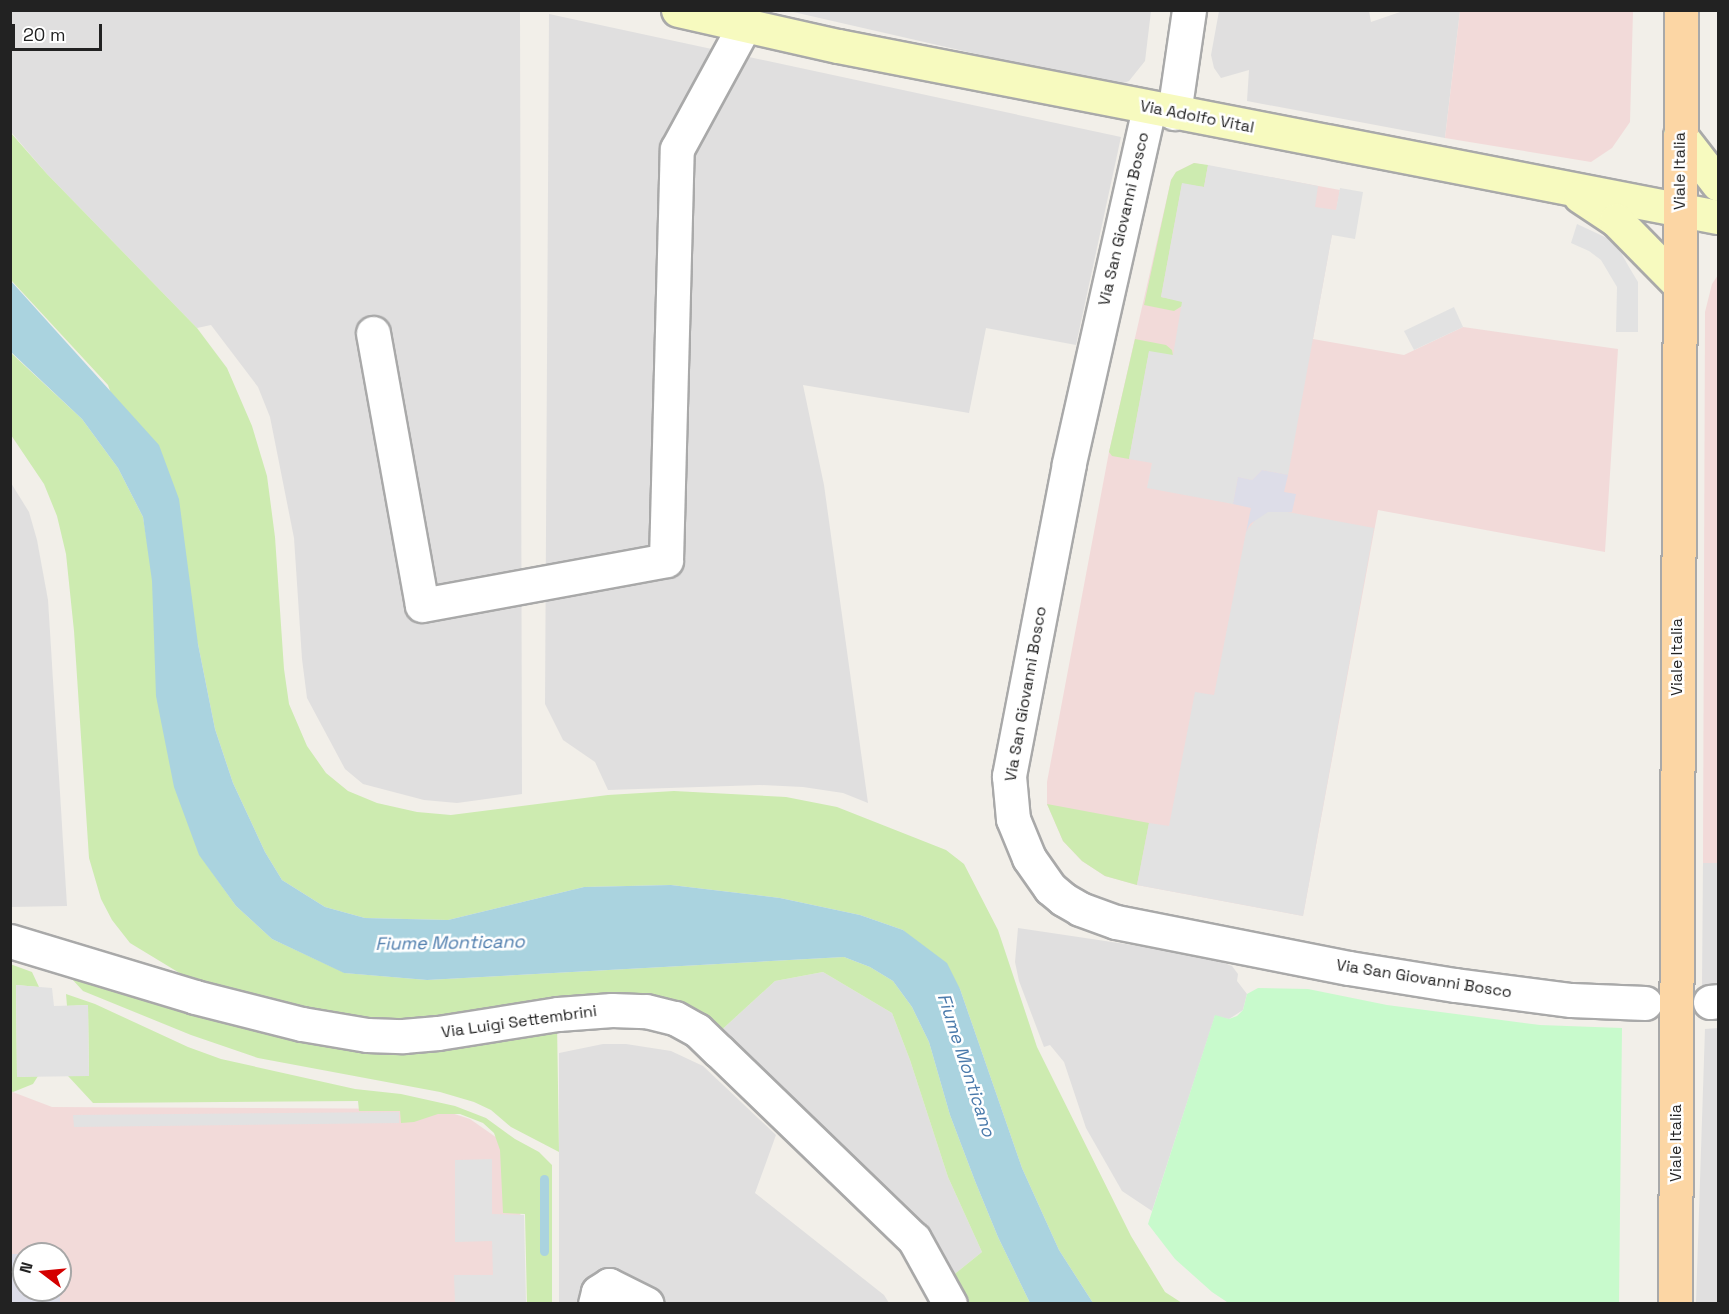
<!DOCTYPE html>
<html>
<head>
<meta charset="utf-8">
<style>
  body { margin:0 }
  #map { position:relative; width:1729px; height:1314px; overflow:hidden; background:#f2efe9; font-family:"Space Grotesk",sans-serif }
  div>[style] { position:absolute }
  .residential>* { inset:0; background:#e0dfdf }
  .commercial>* { inset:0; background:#f2dad9 }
  .grass>* { inset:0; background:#cdebb0 }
  .park>* { inset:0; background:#c8facc }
  .parking>* { inset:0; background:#e2e2e2 }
  .plaza>* { inset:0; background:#dddde8 }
  .water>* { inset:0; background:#aad3df }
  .stream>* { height:9px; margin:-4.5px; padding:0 4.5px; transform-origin:4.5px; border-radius:4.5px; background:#aad3df }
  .roads { filter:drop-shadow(2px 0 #a9a9a9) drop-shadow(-2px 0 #a9a9a9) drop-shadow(0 2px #a9a9a9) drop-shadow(0 -2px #a9a9a9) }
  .street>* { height:33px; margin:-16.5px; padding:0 16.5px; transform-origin:16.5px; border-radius:16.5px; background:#fff }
  .secondary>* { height:33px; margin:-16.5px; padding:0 16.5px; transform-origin:16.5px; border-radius:16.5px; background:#f7fabf }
  .primary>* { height:33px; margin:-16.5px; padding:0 16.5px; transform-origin:16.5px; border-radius:16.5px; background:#fcd6a4 }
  span { translate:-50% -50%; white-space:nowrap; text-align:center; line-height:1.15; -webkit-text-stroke:5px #fff; paint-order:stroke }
  .street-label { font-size:16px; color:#222 }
  .water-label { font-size:18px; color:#4a7aab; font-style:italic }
  .frame { position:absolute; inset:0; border:12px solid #222; pointer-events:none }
  .north { position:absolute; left:12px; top:1242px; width:60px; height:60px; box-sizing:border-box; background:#fff; border:2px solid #a7a7a7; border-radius:50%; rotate:286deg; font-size:16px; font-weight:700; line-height:24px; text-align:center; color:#222 }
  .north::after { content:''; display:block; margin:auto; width:21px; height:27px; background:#d40000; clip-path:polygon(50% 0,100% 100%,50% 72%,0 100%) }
  .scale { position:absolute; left:12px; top:24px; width:90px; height:27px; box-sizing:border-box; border:3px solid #222; border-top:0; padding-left:8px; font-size:18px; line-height:21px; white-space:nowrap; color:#222; -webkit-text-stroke:4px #fff; paint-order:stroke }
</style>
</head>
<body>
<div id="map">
  <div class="residential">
    <div style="clip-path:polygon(10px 11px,520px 11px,522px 794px,457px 803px,424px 800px,363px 784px,345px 769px,307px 698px,302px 659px,294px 538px,270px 417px,258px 387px,211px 325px,197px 328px,47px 174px,11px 132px)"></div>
    <div style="clip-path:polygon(789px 11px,1151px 11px,1145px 61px,1129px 81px,1116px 86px)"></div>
    <div style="clip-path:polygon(1219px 11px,1369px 11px,1371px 22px,1403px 11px,1460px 11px,1445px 138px,1247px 101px,1249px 70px,1221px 78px,1214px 68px,1211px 55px)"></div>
    <div style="clip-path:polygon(549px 14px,1121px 137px,1076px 345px,986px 328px,969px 413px,803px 385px,824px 485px,868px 803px,843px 793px,803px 787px,760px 785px,608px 790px,595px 762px,563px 740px,545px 704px)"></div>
    <div style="clip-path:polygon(11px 483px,29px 512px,37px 540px,48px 600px,67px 906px,11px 907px)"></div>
    <div style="clip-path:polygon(1703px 863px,1718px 863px,1718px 987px,1702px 988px)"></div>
    <div style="clip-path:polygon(1018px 928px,1206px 956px,1232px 966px,1238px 974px,1237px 981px,1247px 994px,1243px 1010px,1229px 1019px,1215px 1016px,1152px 1211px,1122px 1191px,1086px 1128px,1064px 1062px,1050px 1045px,1044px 1047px,1019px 981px,1015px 962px)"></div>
    <div style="clip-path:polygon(823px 972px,892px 1013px,910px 1060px,948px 1177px,982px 1252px,946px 1281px,920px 1222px,853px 1157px,716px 1035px,775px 981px)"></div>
    <div style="clip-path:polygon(1718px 1028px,1718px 1303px,1696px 1303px,1705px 1029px)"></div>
    <div style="clip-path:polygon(603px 1044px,626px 1044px,671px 1051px,703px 1066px,776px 1135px,755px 1193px,884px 1295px,889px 1303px,559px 1303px,559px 1053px)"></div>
  </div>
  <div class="commercial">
    <div style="clip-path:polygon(1460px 11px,1633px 11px,1630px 122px,1612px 148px,1591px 162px,1445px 138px)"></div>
    <div style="clip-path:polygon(1194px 163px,1340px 190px,1313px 339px,1404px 355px,1463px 327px,1618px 349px,1605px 552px,1378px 510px,1303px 916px,1137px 885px,1105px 876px,1082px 861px,1063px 841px,1047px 804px,1047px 782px,1109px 452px,1171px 180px,1176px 172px)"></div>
    <div style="clip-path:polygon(1718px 275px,1718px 863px,1703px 863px,1705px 312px,1712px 284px)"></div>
    <div style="clip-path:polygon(evenodd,10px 1091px,52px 1107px,439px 1109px,470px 1119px,520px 1154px,521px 1303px,11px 1303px,10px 1091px,24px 1254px,60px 1254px,60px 1290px,24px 1290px,24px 1254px)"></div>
  </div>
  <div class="grass">
    <div style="clip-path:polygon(10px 132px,47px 174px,197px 328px,227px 368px,252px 426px,267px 476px,275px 537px,284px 669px,289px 704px,307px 746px,326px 773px,348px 791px,377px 803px,417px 812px,451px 815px,608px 795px,674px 791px,786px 797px,837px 807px,946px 850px,964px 864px,998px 930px,1037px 1047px,1131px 1236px,1165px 1292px,1182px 1303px,1093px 1303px,1059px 1250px,1022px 1168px,960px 989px,903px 930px,860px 915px,780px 898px,671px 885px,584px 887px,448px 920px,365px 918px,325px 907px,282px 880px,265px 852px,233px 783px,215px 729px,198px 644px,108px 385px,11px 280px)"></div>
    <div style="clip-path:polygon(1194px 163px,1208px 165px,1204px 187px,1182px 184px,1161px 297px,1183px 301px,1182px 306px,1174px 311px,1144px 305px,1171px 180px,1176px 172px)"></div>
    <div style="clip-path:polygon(1135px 339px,1166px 345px,1172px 350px,1173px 356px,1149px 352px,1129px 459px,1112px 456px,1109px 452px)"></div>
    <div style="clip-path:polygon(10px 352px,82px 419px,118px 468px,143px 517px,199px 854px,236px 906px,272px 939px,345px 973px,427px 980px,844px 957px,870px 967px,893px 981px,912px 1007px,929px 1042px,950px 1115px,975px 1181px,998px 1237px,1030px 1303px,957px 1303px,946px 1281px,982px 1252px,948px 1177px,910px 1060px,892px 1013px,823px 972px,775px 981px,716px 1035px,697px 1020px,375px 1029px,196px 983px,130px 943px,112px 920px,101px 899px,89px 858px,74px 631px,66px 554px,57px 516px,44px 484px,11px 435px)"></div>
    <div style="clip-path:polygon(1047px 804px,1149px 823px,1137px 885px,1105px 876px,1082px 861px,1063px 841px)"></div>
    <div style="clip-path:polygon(10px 964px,32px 972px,39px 987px,16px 985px,17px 1077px,38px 1076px,33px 1084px,13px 1092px,10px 1091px)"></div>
    <div style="clip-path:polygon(72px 973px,328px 1039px,557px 1022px,559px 1152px,511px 1127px,491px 1110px,474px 1102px,440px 1092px,258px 1058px,191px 1035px,83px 991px,71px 978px)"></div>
    <div style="clip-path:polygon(66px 994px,95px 1004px,188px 1047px,221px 1059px,355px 1089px,401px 1094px,455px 1106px,486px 1118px,515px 1139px,539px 1152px,552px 1165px,552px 1303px,527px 1303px,525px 1214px,503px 1213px,500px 1150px,494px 1133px,483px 1123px,460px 1114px,438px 1114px,414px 1122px,401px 1123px,400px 1111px,359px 1111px,358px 1101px,93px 1103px,68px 1076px,89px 1076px,88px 1005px,67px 1006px)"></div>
  </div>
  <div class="park">
    <div style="clip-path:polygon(1258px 988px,1308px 989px,1387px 1005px,1540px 1025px,1622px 1028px,1619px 1303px,1230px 1304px,1212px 1292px,1175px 1259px,1148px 1224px,1215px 1015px,1229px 1019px,1237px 1016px,1243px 1010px,1247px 994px)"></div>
  </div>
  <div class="parking">
    <div style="clip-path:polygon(1208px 165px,1318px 186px,1315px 207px,1336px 210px,1340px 188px,1363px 192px,1355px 239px,1332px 235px,1288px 475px,1262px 470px,1252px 480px,1238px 477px,1233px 504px,1147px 488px,1152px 463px,1129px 459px,1149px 351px,1173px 355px,1182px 302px,1161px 297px,1182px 183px,1204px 187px)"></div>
    <div style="clip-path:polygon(1577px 224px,1607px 238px,1620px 251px,1629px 267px,1638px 282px,1638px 332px,1616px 332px,1617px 287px,1601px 260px,1589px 251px,1571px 243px)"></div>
    <div style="clip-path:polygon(1454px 307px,1463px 327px,1414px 350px,1404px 331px)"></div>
    <div style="clip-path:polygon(1277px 510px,1374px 528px,1303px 916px,1137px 885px,1149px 823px,1169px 826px,1195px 692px,1214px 695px,1246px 532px,1257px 518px,1268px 511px)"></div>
    <div style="clip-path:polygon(16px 985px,52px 988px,54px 1006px,88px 1005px,89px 1076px,17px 1077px)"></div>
    <div style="clip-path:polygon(399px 1112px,399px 1123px,74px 1127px,73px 1115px)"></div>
    <div style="clip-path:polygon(492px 1159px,492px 1214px,524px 1215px,526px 1303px,455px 1303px,454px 1275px,493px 1275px,492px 1241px,455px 1242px,455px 1160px)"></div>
  </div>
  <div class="plaza">
    <div style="clip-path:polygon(1262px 470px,1288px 475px,1284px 492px,1296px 494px,1292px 512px,1268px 512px,1250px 524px,1246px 532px,1251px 508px,1233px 504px,1238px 477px,1252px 480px)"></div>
    <div style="clip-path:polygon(11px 1254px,24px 1254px,24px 1290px,60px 1290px,60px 1303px,11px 1303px)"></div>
  </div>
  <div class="water">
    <div style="clip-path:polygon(10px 280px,159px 445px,179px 499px,198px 644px,215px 729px,233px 783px,265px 852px,282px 880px,325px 907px,365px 918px,448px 920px,584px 887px,671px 885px,780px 898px,860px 915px,903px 930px,947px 963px,960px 989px,1022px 1168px,1059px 1250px,1093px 1303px,1030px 1303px,998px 1237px,975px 1181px,950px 1115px,929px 1042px,912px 1007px,893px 981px,870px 967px,844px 957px,427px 980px,344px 973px,272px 939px,236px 906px,199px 855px,174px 787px,156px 696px,152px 581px,143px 517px,118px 468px,82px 419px,11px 352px)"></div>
  </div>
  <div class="stream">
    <div style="left:544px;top:1251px;width:72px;rotate:-90deg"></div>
  </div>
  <div class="roads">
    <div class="street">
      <div style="left:1149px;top:108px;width:365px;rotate:102.7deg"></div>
      <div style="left:1069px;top:464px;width:318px;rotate:100.9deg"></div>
      <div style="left:1009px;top:776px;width:43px;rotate:84.7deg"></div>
      <div style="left:1013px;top:819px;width:42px;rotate:67.7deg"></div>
      <div style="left:1029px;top:858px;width:37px;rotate:55deg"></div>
      <div style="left:1050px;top:888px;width:17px;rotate:40deg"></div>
      <div style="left:1063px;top:899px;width:20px;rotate:30deg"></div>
      <div style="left:1080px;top:909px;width:38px;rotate:20deg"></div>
      <div style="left:1116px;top:922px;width:237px;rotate:11.2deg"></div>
      <div style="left:1349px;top:968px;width:107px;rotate:9.1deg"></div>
      <div style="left:1455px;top:985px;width:117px;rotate:7.4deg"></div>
      <div style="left:1571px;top:1000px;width:74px;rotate:2.3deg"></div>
      <div style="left:1174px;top:113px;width:104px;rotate:-81.7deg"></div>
      <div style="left:373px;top:333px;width:276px;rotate:79.8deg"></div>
      <div style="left:422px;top:605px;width:248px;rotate:-10.4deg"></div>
      <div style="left:666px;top:560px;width:411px;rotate:-88.5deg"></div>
      <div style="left:677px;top:149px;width:140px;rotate:-61.4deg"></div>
      <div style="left:10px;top:941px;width:193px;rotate:16.8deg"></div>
      <div style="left:195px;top:997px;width:110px;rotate:14.2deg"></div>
      <div style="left:302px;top:1024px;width:66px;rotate:9.6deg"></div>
      <div style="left:367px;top:1035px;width:36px;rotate:2deg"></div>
      <div style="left:403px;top:1036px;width:35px;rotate:-5deg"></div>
      <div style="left:438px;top:1033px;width:121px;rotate:-9deg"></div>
      <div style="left:558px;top:1014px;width:54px;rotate:-4.2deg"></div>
      <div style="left:612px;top:1010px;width:34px;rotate:2deg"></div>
      <div style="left:646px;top:1011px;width:30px;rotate:14deg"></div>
      <div style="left:675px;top:1018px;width:25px;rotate:29deg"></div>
      <div style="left:697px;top:1030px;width:30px;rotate:44deg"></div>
      <div style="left:719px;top:1051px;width:271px;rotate:44deg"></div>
      <div style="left:914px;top:1239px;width:74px;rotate:61deg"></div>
      <div style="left:1710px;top:1002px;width:8px;rotate:-7deg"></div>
      <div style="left:595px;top:1304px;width:12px;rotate:-76deg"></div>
      <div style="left:598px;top:1292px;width:13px;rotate:-32deg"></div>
      <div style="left:609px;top:1285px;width:42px;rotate:26.6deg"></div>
    </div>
    <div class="secondary">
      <div style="left:678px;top:10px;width:164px;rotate:12.7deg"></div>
      <div style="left:838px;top:46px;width:896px;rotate:11deg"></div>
      <div style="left:1680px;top:135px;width:62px;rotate:52.2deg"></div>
      <div style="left:1580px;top:196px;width:43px;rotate:33.7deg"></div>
      <div style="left:1616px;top:220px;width:88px;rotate:45.5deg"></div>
    </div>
    <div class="primary">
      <div style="left:1675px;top:1304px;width:1294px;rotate:-89.73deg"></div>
    </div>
  </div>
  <div class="street-label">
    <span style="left:1197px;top:117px;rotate:11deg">Via Adolfo Vital</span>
    <span style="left:1680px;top:171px;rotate:-90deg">Viale Italia</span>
    <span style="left:1124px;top:219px;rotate:-77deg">Via San Giovanni Bosco</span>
    <span style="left:1677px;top:657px;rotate:-90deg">Viale Italia</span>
    <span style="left:1026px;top:694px;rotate:-80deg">Via San Giovanni Bosco</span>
    <span style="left:1424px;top:979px;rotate:9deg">Via San Giovanni Bosco</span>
    <span style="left:519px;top:1022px;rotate:-8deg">Via Luigi Settembrini</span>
    <span style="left:1676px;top:1143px;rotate:-90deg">Viale Italia</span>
  </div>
  <div class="water-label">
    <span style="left:450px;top:943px;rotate:-1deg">Fiume Monticano</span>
    <span style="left:966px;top:1065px;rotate:72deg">Fiume Monticano</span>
  </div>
  <div class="frame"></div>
  <div class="north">N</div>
  <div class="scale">20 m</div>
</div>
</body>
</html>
